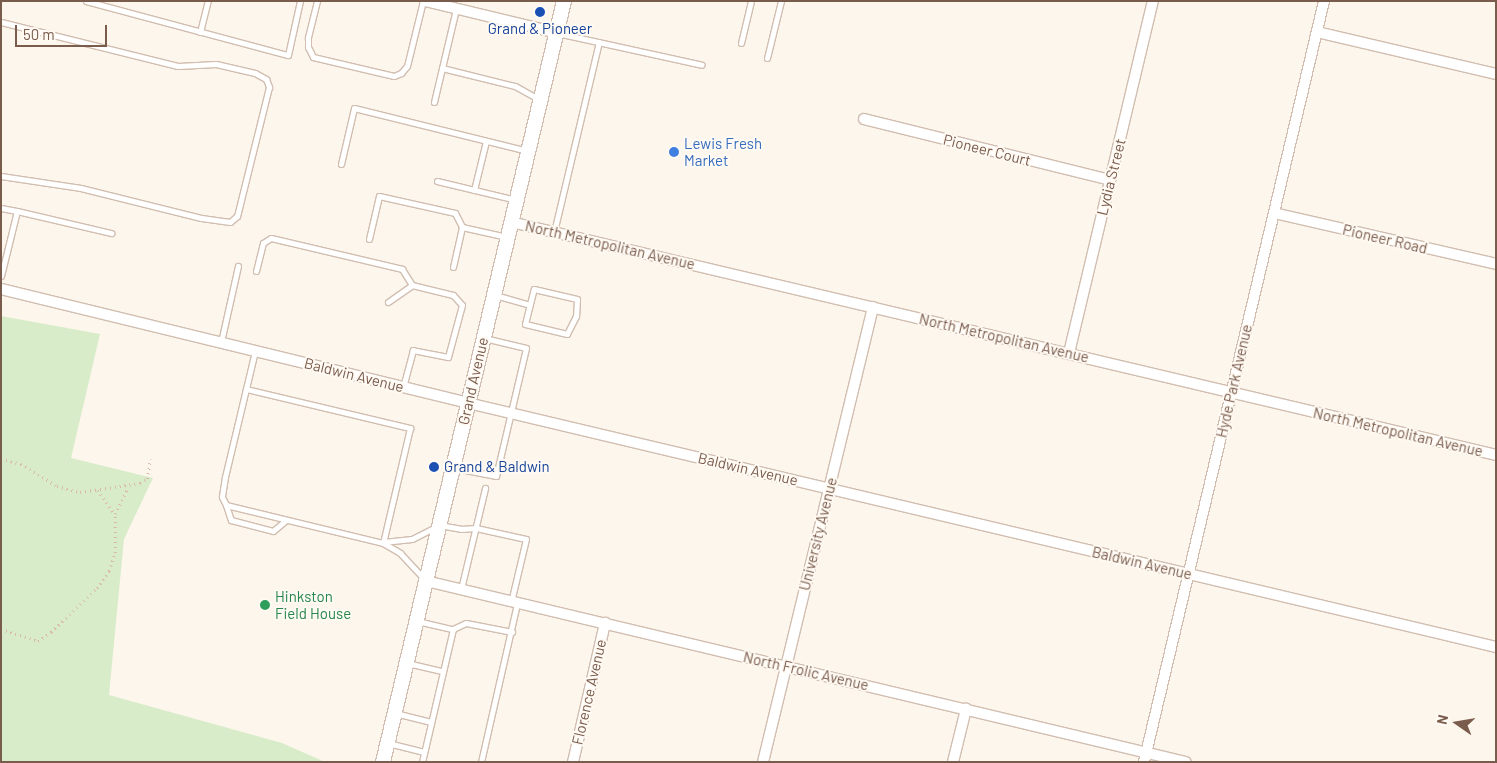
<!DOCTYPE html>
<html>
<head>
<meta charset="utf-8">
<style>
  body { margin:0 }
  #map { position:relative; width:1497px; height:763px; overflow:hidden; background:#fdf6ec; font-family:Barlow,sans-serif }
  div>[style] { position:absolute }
  .green>* { inset:0; background:#d8ecc9 }
  .path>* { height:2.5px; margin-top:-1.25px; transform-origin:0; background:repeating-linear-gradient(90deg,#d9b8a5 0 1px,transparent 0 5px) }
  .roads { filter:drop-shadow(1px 0 #d1beb0) drop-shadow(-1px 0 #d1beb0) drop-shadow(0 1px #d1beb0) drop-shadow(0 -1px #d1beb0) }
  .lane>* { height:5px; margin:-2.5px; padding:0 2.5px; transform-origin:2.5px; border-radius:2.5px; background:#fff }
  .street>* { height:10px; margin:-5px; padding:0 5px; transform-origin:5px; border-radius:5px; background:#fff }
  .secondary>* { height:14px; margin:-7px; padding:0 7px; transform-origin:7px; border-radius:7px; background:#fff }
  .dots>* { width:14px; height:14px; translate:-50% -50%; box-sizing:border-box; border:2px solid #fffaf3; border-radius:50% }
  span { translate:-50% -50%; white-space:nowrap; text-align:center; line-height:1.15; -webkit-text-stroke:4px #fffaf3; paint-order:stroke }
  .transit-label { font-size:15px; color:#164399 }
  .left { translate:0 -50%; text-align:left }
  .shop-label { font-size:15px; color:#366cbe }
  .street-label { font-size:15px; color:#7a5c4d }
  .leisure-label { font-size:15px; color:#27864d }
  .frame { position:absolute; inset:0; border:2px solid #7a5c4d; pointer-events:none }
  .north { position:absolute; left:1432px; top:698px; width:50px; height:50px; -webkit-text-stroke:4px #fffaf3; paint-order:stroke; rotate:283deg; font-size:14px; font-weight:700; line-height:20px; text-align:center; color:#7a5c4d }
  .north::after { content:''; display:block; margin:auto; width:18px; height:22px; background:#7a5c4d; clip-path:polygon(50% 0,100% 100%,50% 72%,0 100%) }
  .scale { position:absolute; left:15px; top:25px; width:92px; height:22px; box-sizing:border-box; border:2px solid #7a5c4d; border-top:0; padding-left:6px; font-size:15px; line-height:18px; white-space:nowrap; color:#7a5c4d; -webkit-text-stroke:4px #fffaf3; paint-order:stroke }
</style>
</head>
<body>
<div id="map">
  <div class="green">
    <div style="clip-path:polygon(1px 316px,100px 334px,71px 458px,153px 478px,124px 539px,109px 695px,282px 743px,325px 762px,1px 762px)"></div>
  </div>
  <div class="path">
    <div style="left:1px;top:459px;width:21px;rotate:14deg"></div>
    <div style="left:21px;top:464px;width:42px;rotate:31.4deg"></div>
    <div style="left:57px;top:486px;width:24px;rotate:15deg"></div>
    <div style="left:80px;top:492px;width:61px;rotate:-8.5deg"></div>
    <div style="left:140px;top:483px;width:8px;rotate:-30deg"></div>
    <div style="left:147px;top:479px;width:20px;rotate:-81deg"></div>
    <div style="left:98px;top:490px;width:29px;rotate:55deg"></div>
    <div style="left:1px;top:629px;width:39px;rotate:18deg"></div>
    <div style="left:38px;top:641px;width:16px;rotate:-35deg"></div>
    <div style="left:51px;top:632px;width:64px;rotate:-43.7deg"></div>
    <div style="left:97px;top:588px;width:21px;rotate:-55deg"></div>
    <div style="left:109px;top:571px;width:19px;rotate:-72deg"></div>
    <div style="left:115px;top:553px;width:39px;rotate:-90deg"></div>
    <div style="left:115px;top:514px;width:30px;rotate:-64deg"></div>
  </div>
  <div class="roads">
    <div class="lane">
      <div style="left:86px;top:1px;width:209px;rotate:15deg"></div>
      <div style="left:288px;top:55px;width:55px;rotate:-77.5deg"></div>
      <div style="left:317px;top:1px;width:38px;rotate:104deg"></div>
      <div style="left:308px;top:38px;width:9px;rotate:90deg"></div>
      <div style="left:308px;top:47px;width:11px;rotate:63deg"></div>
      <div style="left:313px;top:57px;width:83px;rotate:13.2deg"></div>
      <div style="left:394px;top:76px;width:8px;rotate:-23deg"></div>
      <div style="left:401px;top:73px;width:9px;rotate:-49deg"></div>
      <div style="left:407px;top:66px;width:67px;rotate:-76.2deg"></div>
      <div style="left:1px;top:22px;width:182px;rotate:14deg"></div>
      <div style="left:178px;top:66px;width:38px;rotate:-3deg"></div>
      <div style="left:216px;top:64px;width:40px;rotate:13deg"></div>
      <div style="left:255px;top:73px;width:13px;rotate:29deg"></div>
      <div style="left:266px;top:79px;width:9px;rotate:69deg"></div>
      <div style="left:269px;top:87px;width:133px;rotate:103.9deg"></div>
      <div style="left:237px;top:216px;width:9px;rotate:139deg"></div>
      <div style="left:230px;top:222px;width:29px;rotate:-172deg"></div>
      <div style="left:201px;top:218px;width:124px;rotate:-166deg"></div>
      <div style="left:81px;top:188px;width:81px;rotate:-171.5deg"></div>
      <div style="left:200px;top:32px;width:32px;rotate:-76deg"></div>
      <div style="left:557px;top:33px;width:148px;rotate:12.4deg"></div>
      <div style="left:741px;top:43px;width:43px;rotate:-76.6deg"></div>
      <div style="left:767px;top:58px;width:59px;rotate:-76.2deg"></div>
      <div style="left:442px;top:68px;width:75px;rotate:13.9deg"></div>
      <div style="left:515px;top:86px;width:26px;rotate:29deg"></div>
      <div style="left:434px;top:102px;width:96px;rotate:-76.7deg"></div>
      <div style="left:341px;top:164px;width:57px;rotate:-76.9deg"></div>
      <div style="left:354px;top:108px;width:179px;rotate:13.9deg"></div>
      <div style="left:437px;top:181px;width:81px;rotate:13.5deg"></div>
      <div style="left:474px;top:190px;width:50px;rotate:-76.2deg"></div>
      <div style="left:1px;top:208px;width:16px;rotate:11deg"></div>
      <div style="left:554px;top:232px;width:195px;rotate:-76.7deg"></div>
      <div style="left:369px;top:239px;width:44px;rotate:-76.9deg"></div>
      <div style="left:379px;top:196px;width:78px;rotate:12.6deg"></div>
      <div style="left:455px;top:213px;width:16px;rotate:63deg"></div>
      <div style="left:462px;top:227px;width:46px;rotate:12.5deg"></div>
      <div style="left:453px;top:267px;width:41px;rotate:-77.3deg"></div>
      <div style="left:256px;top:271px;width:29px;rotate:-76deg"></div>
      <div style="left:263px;top:243px;width:9px;rotate:-32deg"></div>
      <div style="left:271px;top:238px;width:135px;rotate:13.3deg"></div>
      <div style="left:402px;top:269px;width:19px;rotate:58deg"></div>
      <div style="left:412px;top:285px;width:42px;rotate:13.7deg"></div>
      <div style="left:453px;top:295px;width:13px;rotate:48deg"></div>
      <div style="left:462px;top:305px;width:54px;rotate:105.1deg"></div>
      <div style="left:448px;top:357px;width:36px;rotate:-169deg"></div>
      <div style="left:413px;top:350px;width:38px;rotate:105deg"></div>
      <div style="left:1px;top:276px;width:67px;rotate:-76.2deg"></div>
      <div style="left:17px;top:211px;width:97px;rotate:13.2deg"></div>
      <div style="left:534px;top:289px;width:44px;rotate:13.1deg"></div>
      <div style="left:577px;top:299px;width:17px;rotate:93deg"></div>
      <div style="left:576px;top:316px;width:20px;rotate:117deg"></div>
      <div style="left:567px;top:334px;width:43px;rotate:-166.6deg"></div>
      <div style="left:525px;top:324px;width:36px;rotate:-76deg"></div>
      <div style="left:495px;top:295px;width:36px;rotate:16deg"></div>
      <div style="left:388px;top:302px;width:29px;rotate:-35deg"></div>
      <div style="left:221px;top:342px;width:78px;rotate:-77.4deg"></div>
      <div style="left:255px;top:351px;width:130px;rotate:103.4deg"></div>
      <div style="left:225px;top:477px;width:20px;rotate:99deg"></div>
      <div style="left:222px;top:497px;width:9px;rotate:63deg"></div>
      <div style="left:226px;top:505px;width:162px;rotate:13.6deg"></div>
      <div style="left:383px;top:543px;width:20px;rotate:30deg"></div>
      <div style="left:400px;top:553px;width:35px;rotate:47deg"></div>
      <div style="left:246px;top:389px;width:169px;rotate:13.4deg"></div>
      <div style="left:410px;top:428px;width:118px;rotate:103.2deg"></div>
      <div style="left:455px;top:468px;width:42px;rotate:11deg"></div>
      <div style="left:496px;top:476px;width:131px;rotate:-76.8deg"></div>
      <div style="left:526px;top:348px;width:43px;rotate:-166.6deg"></div>
      <div style="left:226px;top:505px;width:16px;rotate:72deg"></div>
      <div style="left:231px;top:520px;width:43px;rotate:14.7deg"></div>
      <div style="left:273px;top:531px;width:17px;rotate:-40deg"></div>
      <div style="left:383px;top:542px;width:29px;rotate:-6deg"></div>
      <div style="left:412px;top:539px;width:30px;rotate:-27deg"></div>
      <div style="left:439px;top:525px;width:22px;rotate:10deg"></div>
      <div style="left:461px;top:529px;width:15px;rotate:-4deg"></div>
      <div style="left:476px;top:528px;width:51px;rotate:12.4deg"></div>
      <div style="left:526px;top:539px;width:65px;rotate:103.4deg"></div>
      <div style="left:461px;top:589px;width:104px;rotate:-76.6deg"></div>
      <div style="left:417px;top:621px;width:37px;rotate:13deg"></div>
      <div style="left:453px;top:629px;width:137px;rotate:103.1deg"></div>
      <div style="left:453px;top:629px;width:14px;rotate:-25deg"></div>
      <div style="left:466px;top:623px;width:47px;rotate:11.1deg"></div>
      <div style="left:407px;top:663px;width:37px;rotate:13deg"></div>
      <div style="left:395px;top:713px;width:37px;rotate:14deg"></div>
      <div style="left:388px;top:743px;width:37px;rotate:14deg"></div>
      <div style="left:481px;top:762px;width:162px;rotate:-77.2deg"></div>
    </div>
    <div class="street">
      <div style="left:425px;top:1px;width:136px;rotate:13.6deg"></div>
      <div style="left:1317px;top:32px;width:184px;rotate:13.2deg"></div>
      <div style="left:864px;top:119px;width:253px;rotate:13.9deg"></div>
      <div style="left:1274px;top:213px;width:228px;rotate:12.9deg"></div>
      <div style="left:511px;top:222px;width:1012px;rotate:13.31deg"></div>
      <div style="left:1px;top:289px;width:481px;rotate:13.7deg"></div>
      <div style="left:468px;top:403px;width:1057px;rotate:13.35deg"></div>
      <div style="left:1069px;top:353px;width:362px;rotate:-76.6deg"></div>
      <div style="left:426px;top:581px;width:781px;rotate:13.4deg"></div>
      <div style="left:573px;top:762px;width:143px;rotate:-77deg"></div>
      <div style="left:763px;top:762px;width:468px;rotate:-76.4deg"></div>
      <div style="left:953px;top:762px;width:55px;rotate:-76.2deg"></div>
      <div style="left:1144px;top:762px;width:782px;rotate:-76.69deg"></div>
    </div>
    <div class="secondary">
      <div style="left:383px;top:762px;width:782px;rotate:-76.62deg"></div>
    </div>
  </div>
  <div class="dots">
    <div style="left:540px;top:12px;background:#1a4fb4"></div>
    <div style="left:674px;top:152px;background:#3f7fe0"></div>
    <div style="left:434px;top:467px;background:#1a4fb4"></div>
    <div style="left:265px;top:605px;background:#2e9e5b"></div>
  </div>
  <div class="transit-label">
    <span style="left:540px;top:29px">Grand &amp; Pioneer</span>
    <span class="left" style="left:444px;top:467px">Grand &amp; Baldwin</span>
  </div>
  <div class="shop-label">
    <span class="left" style="left:684px;top:152px">Lewis Fresh<br>Market</span>
  </div>
  <div class="street-label">
    <span style="left:987px;top:150px;rotate:14deg">Pioneer Court</span>
    <span style="left:1111px;top:177px;rotate:-76deg">Lydia Street</span>
    <span style="left:1385px;top:239px;rotate:13deg">Pioneer Road</span>
    <span style="left:610px;top:245px;rotate:13deg">North Metropolitan Avenue</span>
    <span style="left:1004px;top:338px;rotate:13deg">North Metropolitan Avenue</span>
    <span style="left:354px;top:375px;rotate:14deg">Baldwin Avenue</span>
    <span style="left:473px;top:381px;rotate:-77deg">Grand Avenue</span>
    <span style="left:1234px;top:381px;rotate:-77deg">Hyde Park Avenue</span>
    <span style="left:1398px;top:432px;rotate:13deg">North Metropolitan Avenue</span>
    <span style="left:748px;top:469px;rotate:13deg">Baldwin Avenue</span>
    <span style="left:818px;top:534px;rotate:-76deg">University Avenue</span>
    <span style="left:1142px;top:563px;rotate:13deg">Baldwin Avenue</span>
    <span style="left:806px;top:671px;rotate:13deg">North Frolic Avenue</span>
    <span style="left:589px;top:692px;rotate:-77deg">Florence Avenue</span>
  </div>
  <div class="leisure-label">
    <span class="left" style="left:275px;top:605px">Hinkston<br>Field House</span>
  </div>
  <div class="frame"></div>
  <div class="north">N</div>
  <div class="scale">50 m</div>
</div>
</body>
</html>
